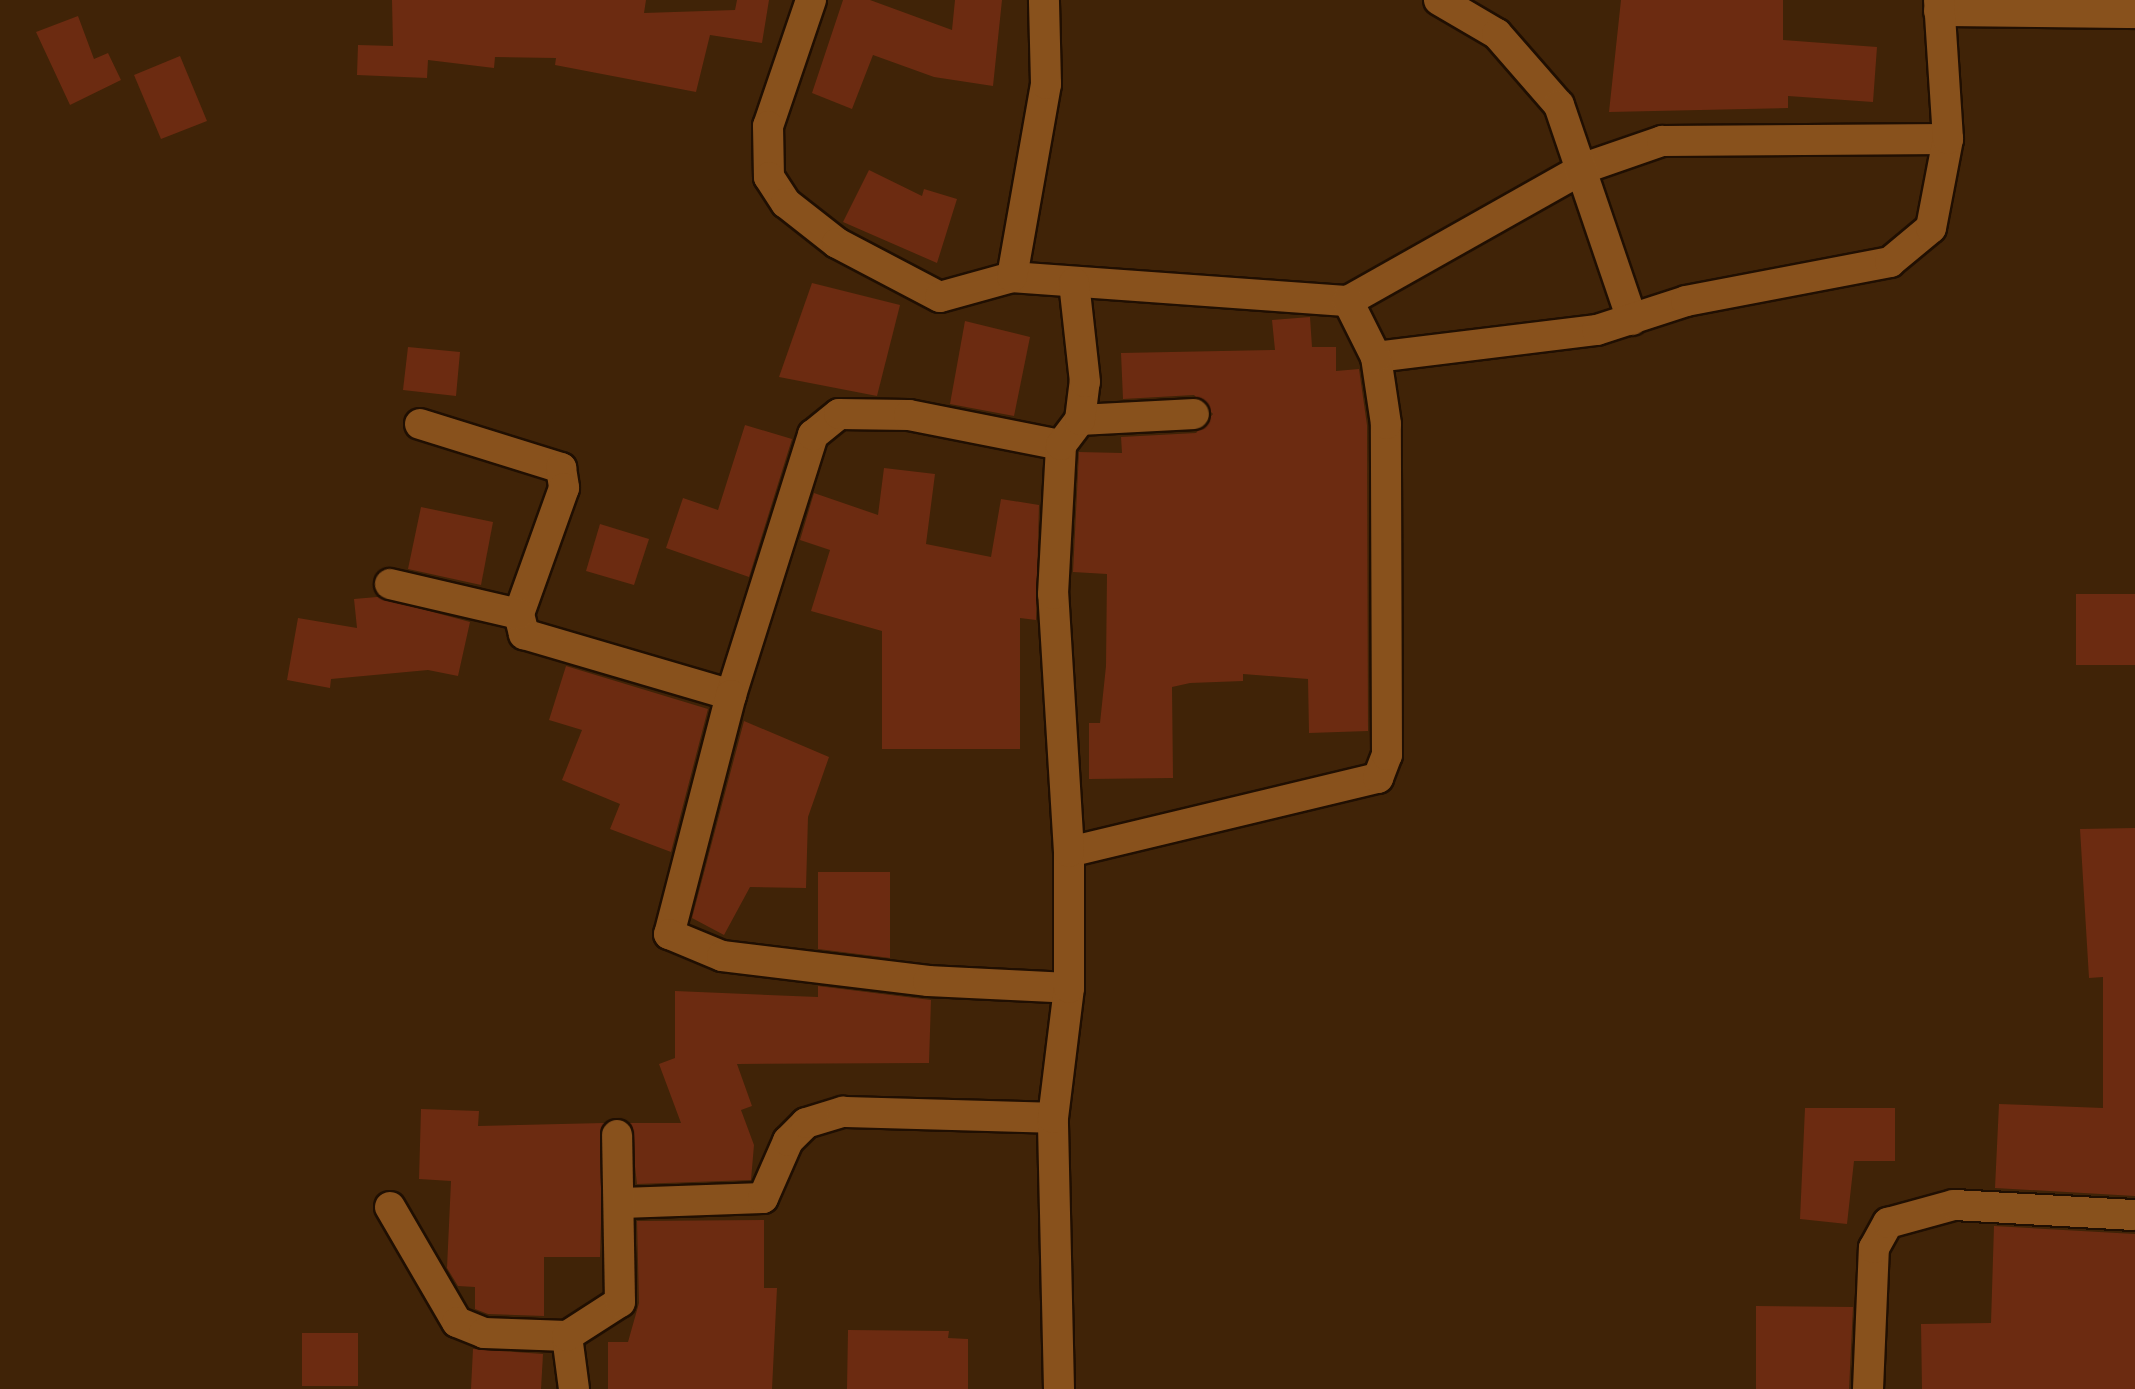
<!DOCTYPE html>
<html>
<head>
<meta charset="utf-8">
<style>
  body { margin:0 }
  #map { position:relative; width:2135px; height:1389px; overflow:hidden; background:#402307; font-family:Figtree,sans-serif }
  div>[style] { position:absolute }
  .building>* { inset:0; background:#6c2b11 }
  .roads { filter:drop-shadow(2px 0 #200f02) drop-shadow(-2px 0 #200f02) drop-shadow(0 2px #200f02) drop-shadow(0 -2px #200f02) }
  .minor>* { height:30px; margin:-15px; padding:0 15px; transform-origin:15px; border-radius:15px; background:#88511c }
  span { translate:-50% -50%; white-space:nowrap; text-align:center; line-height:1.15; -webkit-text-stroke:8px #351900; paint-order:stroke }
</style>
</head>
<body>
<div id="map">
  <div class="building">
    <div style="clip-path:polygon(392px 0,646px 0,644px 13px,735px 10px,737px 0,769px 0,762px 43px,710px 35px,696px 92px,555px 65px,556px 58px,495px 57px,494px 68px,428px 60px,427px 78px,357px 75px,358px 45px,393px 46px)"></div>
    <div style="clip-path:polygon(843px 0,870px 0,952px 30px,955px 0,1002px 0,993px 86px,934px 77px,873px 55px,852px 109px,812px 93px)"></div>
    <div style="clip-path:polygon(1621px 0,1783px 0,1783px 40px,1877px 47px,1873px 102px,1788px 96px,1788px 108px,1609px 112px)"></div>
    <div style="clip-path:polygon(78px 16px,94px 59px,108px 53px,121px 80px,70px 105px,36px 32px)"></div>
    <div style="clip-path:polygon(180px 56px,207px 121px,161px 139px,134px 75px)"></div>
    <div style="clip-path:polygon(869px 170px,922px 196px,924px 189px,957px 199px,937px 263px,843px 222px)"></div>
    <div style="clip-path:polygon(812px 283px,900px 305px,877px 396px,779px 377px)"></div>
    <div style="clip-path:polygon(1310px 317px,1312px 347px,1336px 347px,1336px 371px,1359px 369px,1367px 425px,1368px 731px,1309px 733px,1308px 679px,1243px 674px,1243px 681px,1190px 683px,1172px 687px,1173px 778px,1089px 779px,1089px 723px,1100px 723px,1106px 666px,1107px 574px,1073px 572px,1079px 452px,1122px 453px,1121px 437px,1196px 433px,1213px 414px,1194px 395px,1123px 399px,1121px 353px,1275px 350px,1272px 320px)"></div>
    <div style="clip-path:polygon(965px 321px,1030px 337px,1014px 416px,950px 404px)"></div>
    <div style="clip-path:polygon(408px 347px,460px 352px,456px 396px,403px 390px)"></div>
    <div style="clip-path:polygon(745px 425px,792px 439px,749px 577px,666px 548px,683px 498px,718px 510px)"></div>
    <div style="clip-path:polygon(884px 468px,935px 474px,926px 544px,991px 557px,1001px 499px,1039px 505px,1036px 620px,1020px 618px,1020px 749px,882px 749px,882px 631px,811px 611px,830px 550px,800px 540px,814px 493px,878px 515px)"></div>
    <div style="clip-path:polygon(421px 507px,493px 522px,481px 585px,408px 569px)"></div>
    <div style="clip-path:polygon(600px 524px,649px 539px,634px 585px,586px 571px)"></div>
    <div style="clip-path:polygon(2076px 594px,2135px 594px,2135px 665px,2076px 665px)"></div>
    <div style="clip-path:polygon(377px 597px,470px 622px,458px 676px,428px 670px,331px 679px,330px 688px,287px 680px,298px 618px,357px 628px,354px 599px)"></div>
    <div style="clip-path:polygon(566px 666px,708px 709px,671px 852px,610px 829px,620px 804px,562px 780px,582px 730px,549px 720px)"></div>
    <div style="clip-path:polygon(744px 721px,829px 757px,808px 817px,806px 888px,750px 887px,724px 935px,692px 918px)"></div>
    <div style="clip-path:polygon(2135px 828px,2135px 1196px,1995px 1188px,1999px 1104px,2103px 1108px,2103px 977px,2089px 978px,2080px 829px)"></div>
    <div style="clip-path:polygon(818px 872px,890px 872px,890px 958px,818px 949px)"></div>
    <div style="clip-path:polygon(818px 986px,931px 1000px,929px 1063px,737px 1064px,752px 1106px,741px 1110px,754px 1145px,751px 1180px,637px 1184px,630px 1123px,681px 1123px,659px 1064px,675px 1058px,675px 991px,818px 997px)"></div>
    <div style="clip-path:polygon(1805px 1108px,1895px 1108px,1895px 1161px,1854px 1161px,1847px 1224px,1800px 1219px)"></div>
    <div style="clip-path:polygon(421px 1109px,479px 1111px,478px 1126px,604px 1123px,600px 1257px,544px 1257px,544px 1316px,488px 1314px,475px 1309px,475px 1287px,458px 1286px,447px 1268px,451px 1181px,419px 1179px)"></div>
    <div style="clip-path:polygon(764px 1220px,764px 1288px,777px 1288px,772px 1389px,608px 1389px,608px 1342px,628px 1342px,639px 1303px,637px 1221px)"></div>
    <div style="clip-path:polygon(1994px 1226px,2135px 1234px,2135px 1389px,1922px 1389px,1921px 1324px,1991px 1323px)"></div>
    <div style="clip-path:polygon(1756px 1306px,1853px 1307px,1849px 1389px,1756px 1389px)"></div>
    <div style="clip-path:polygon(848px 1330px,949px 1331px,948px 1338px,968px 1339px,968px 1389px,847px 1389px)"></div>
    <div style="clip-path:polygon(302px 1333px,358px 1333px,358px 1386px,302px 1386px)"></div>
    <div style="clip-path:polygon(473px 1349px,543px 1354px,541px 1389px,471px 1389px)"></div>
  </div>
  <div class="roads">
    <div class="minor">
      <div style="left:811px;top:0;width:133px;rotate:108.8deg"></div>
      <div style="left:768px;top:126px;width:51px;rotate:88.9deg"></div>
      <div style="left:769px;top:177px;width:31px;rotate:57deg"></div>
      <div style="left:786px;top:203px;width:65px;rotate:38.1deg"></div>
      <div style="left:837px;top:243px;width:116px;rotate:27.7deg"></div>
      <div style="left:940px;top:297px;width:75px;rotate:-15.5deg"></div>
      <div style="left:1012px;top:277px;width:337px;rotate:4.1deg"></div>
      <div style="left:1348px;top:301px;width:271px;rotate:-29.4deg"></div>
      <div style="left:1584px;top:168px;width:83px;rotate:-19.1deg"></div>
      <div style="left:1662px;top:141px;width:286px;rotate:-0.4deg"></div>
      <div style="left:1439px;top:0;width:67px;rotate:30.4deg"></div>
      <div style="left:1497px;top:34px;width:94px;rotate:48.9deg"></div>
      <div style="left:1559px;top:105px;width:227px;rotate:71.2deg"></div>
      <div style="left:1939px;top:11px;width:196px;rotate:0.6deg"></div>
      <div style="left:1012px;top:277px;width:196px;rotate:-80deg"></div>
      <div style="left:1046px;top:84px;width:84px;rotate:-91.4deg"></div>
      <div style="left:1376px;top:357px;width:223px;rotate:-7deg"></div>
      <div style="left:1597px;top:330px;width:94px;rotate:-18deg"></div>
      <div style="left:1686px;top:301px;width:208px;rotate:-10.8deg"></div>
      <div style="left:1890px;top:262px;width:53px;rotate:-39.7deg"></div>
      <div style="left:1931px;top:228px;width:91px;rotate:-79.2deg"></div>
      <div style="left:1948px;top:139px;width:139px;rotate:-93.7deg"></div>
      <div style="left:1080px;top:420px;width:114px;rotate:-3deg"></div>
      <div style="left:420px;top:424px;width:148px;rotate:17.3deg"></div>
      <div style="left:561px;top:468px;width:20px;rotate:81deg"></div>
      <div style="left:564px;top:488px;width:134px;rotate:109.7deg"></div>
      <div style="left:519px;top:614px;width:21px;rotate:76deg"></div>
      <div style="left:524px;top:634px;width:216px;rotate:16.4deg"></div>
      <div style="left:731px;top:695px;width:273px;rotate:-72.5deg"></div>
      <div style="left:813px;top:435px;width:33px;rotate:-39deg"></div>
      <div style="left:839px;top:414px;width:70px;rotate:0.8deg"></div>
      <div style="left:909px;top:415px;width:155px;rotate:11.2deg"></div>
      <div style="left:390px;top:584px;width:132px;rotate:13.1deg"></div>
      <div style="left:731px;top:695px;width:247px;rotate:104.5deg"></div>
      <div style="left:669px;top:934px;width:57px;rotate:22.5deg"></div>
      <div style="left:722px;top:956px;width:208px;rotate:6.9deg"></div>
      <div style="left:928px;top:981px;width:141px;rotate:2.8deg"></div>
      <div style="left:1069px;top:852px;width:318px;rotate:-13.5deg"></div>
      <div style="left:1378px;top:778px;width:25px;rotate:-69deg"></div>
      <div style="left:1387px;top:755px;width:331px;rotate:-90.2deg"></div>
      <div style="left:1386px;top:424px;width:68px;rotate:-98.5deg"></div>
      <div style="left:1376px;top:357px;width:63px;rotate:-116.6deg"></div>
      <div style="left:622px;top:1203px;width:141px;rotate:-2deg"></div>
      <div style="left:763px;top:1198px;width:62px;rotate:-66.3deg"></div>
      <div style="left:788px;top:1141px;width:25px;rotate:-45deg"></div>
      <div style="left:806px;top:1123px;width:39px;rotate:-17deg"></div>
      <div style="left:843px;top:1112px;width:210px;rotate:1.6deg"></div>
      <div style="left:390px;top:1207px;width:133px;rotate:59.8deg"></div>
      <div style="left:457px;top:1322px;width:29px;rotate:22deg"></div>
      <div style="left:484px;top:1333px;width:83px;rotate:2.1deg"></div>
      <div style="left:574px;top:1389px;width:53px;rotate:-97.5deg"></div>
      <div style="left:567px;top:1336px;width:63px;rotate:-32.7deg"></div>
      <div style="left:620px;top:1302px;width:167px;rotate:-91deg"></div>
      <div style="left:1059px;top:1389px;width:271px;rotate:-91.3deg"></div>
      <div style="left:1053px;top:1118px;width:131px;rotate:-83deg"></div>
      <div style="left:1069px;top:988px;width:136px;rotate:-90deg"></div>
      <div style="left:1069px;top:852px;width:258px;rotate:-93.5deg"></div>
      <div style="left:1053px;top:594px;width:149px;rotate:-86.9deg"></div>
      <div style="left:1061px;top:445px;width:31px;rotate:-53deg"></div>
      <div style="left:1080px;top:420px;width:38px;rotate:-83deg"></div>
      <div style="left:1085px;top:382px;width:100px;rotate:-96.3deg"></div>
      <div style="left:1868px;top:1389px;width:141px;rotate:-87.6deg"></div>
      <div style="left:1874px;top:1248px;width:29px;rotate:-61deg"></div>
      <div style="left:1888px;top:1223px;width:68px;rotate:-15.3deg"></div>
      <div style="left:1954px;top:1205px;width:181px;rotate:3.2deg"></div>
    </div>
  </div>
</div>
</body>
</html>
